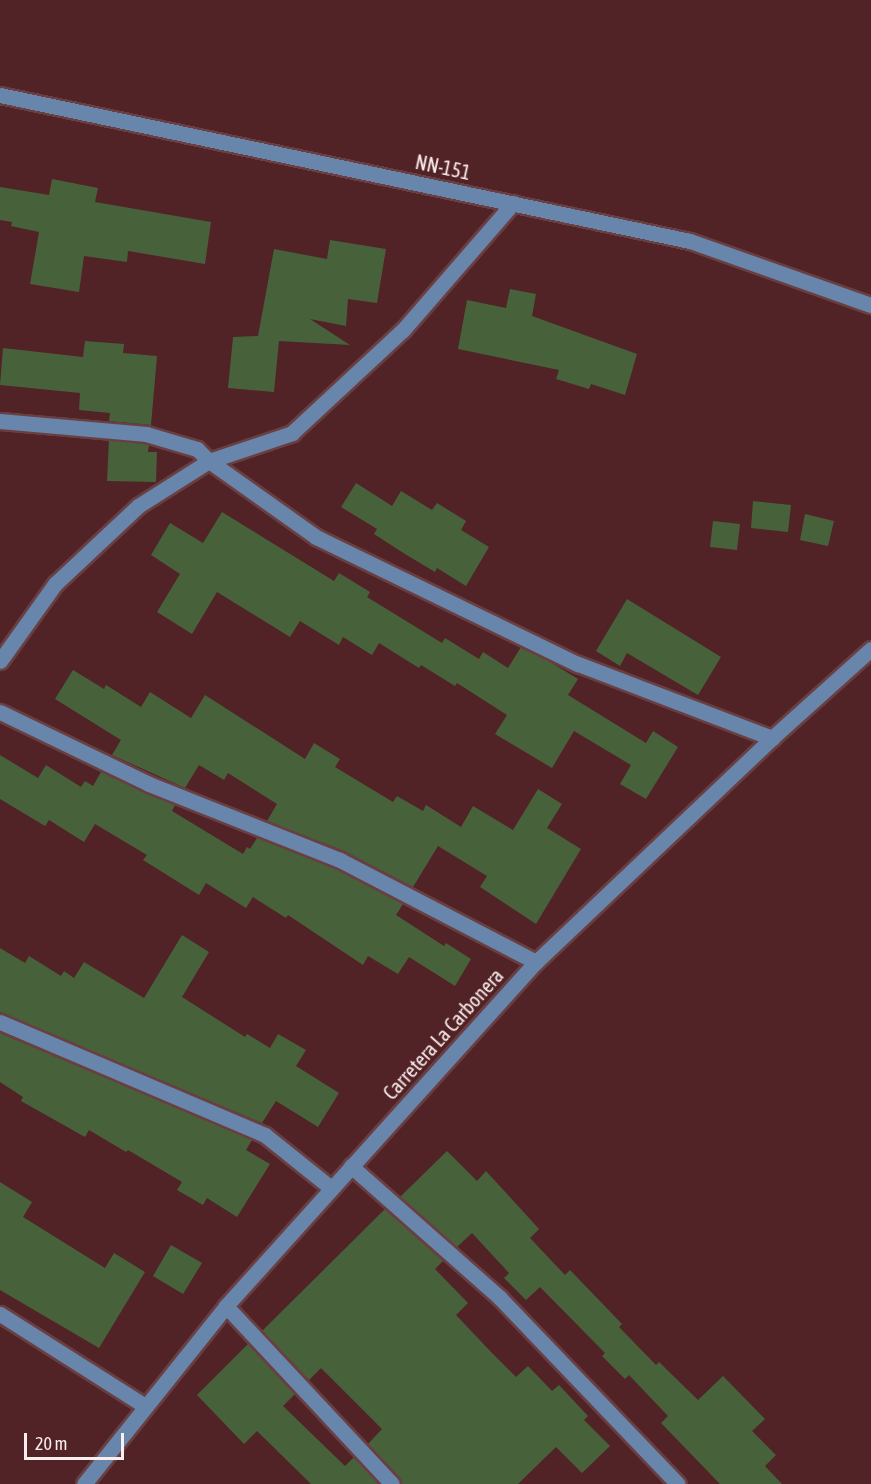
<!DOCTYPE html>
<html>
<head>
<meta charset="utf-8">
<style>
  body { margin:0 }
  #map { position:relative; width:871px; height:1484px; overflow:hidden; background:#512226; font-family:"Asap Condensed",sans-serif }
  div>[style] { position:absolute }
  .building>* { inset:0; background:#47623b }
  .roads { filter:drop-shadow(2px 0 #693f42) drop-shadow(-2px 0 #693f42) drop-shadow(0 2px #693f42) drop-shadow(0 -2px #693f42) }
  .minor>* { height:15px; margin:-7.5px; padding:0 7.5px; transform-origin:7.5px; border-radius:7.5px; background:#6885ac }
  span { translate:-50% -50%; white-space:nowrap; text-align:center; line-height:1.15; -webkit-text-stroke:4.5px #512226; paint-order:stroke }
  .street-label { font-size:20px; color:#fbeeee }
  .scale { position:absolute; left:24px; top:1433px; width:100px; height:27px; box-sizing:border-box; border:3px solid #fbeeee; border-top:0; padding-left:8px; font-size:18px; line-height:21px; white-space:nowrap; color:#fbeeee; -webkit-text-stroke:4px #512226; paint-order:stroke }
</style>
</head>
<body>
<div id="map">
  <div class="building">
    <div style="clip-path:polygon(52px 179px,98px 188px,95px 202px,211px 222px,205px 264px,128px 251px,127px 262px,84px 256px,79px 292px,30px 284px,39px 232px,11px 226px,12px 222px,0 220px,0 187px,49px 195px)"></div>
    <div style="clip-path:polygon(330px 240px,386px 249px,377px 303px,348px 299px,346px 326px,310px 319px,350px 345px,279px 341px,274px 392px,228px 388px,233px 337px,258px 336px,274px 249px,327px 259px)"></div>
    <div style="clip-path:polygon(510px 289px,536px 294px,532px 316px,637px 354px,625px 395px,591px 384px,589px 389px,556px 379px,559px 370px,458px 349px,467px 300px,506px 308px)"></div>
    <div style="clip-path:polygon(85px 341px,124px 344px,123px 353px,157px 356px,151px 425px,109px 421px,110px 413px,79px 410px,80px 393px,0 385px,3px 348px,83px 357px)"></div>
    <div style="clip-path:polygon(109px 440px,144px 444px,149px 445px,148px 452px,157px 452px,156px 482px,107px 481px)"></div>
    <div style="clip-path:polygon(356px 483px,392px 506px,401px 491px,432px 510px,437px 503px,466px 521px,461px 530px,489px 547px,466px 586px,437px 568px,435px 572px,405px 554px,374px 534px,377px 529px,341px 507px)"></div>
    <div style="clip-path:polygon(753px 501px,791px 505px,788px 532px,751px 528px)"></div>
    <div style="clip-path:polygon(222px 512px,334px 581px,339px 573px,370px 592px,367px 597px,442px 643px,445px 638px,479px 659px,483px 652px,508px 668px,521px 647px,542px 657px,578px 679px,568px 695px,646px 743px,653px 731px,678px 747px,646px 799px,620px 784px,631px 765px,574px 731px,552px 768px,495px 734px,507px 715px,457px 683px,455px 686px,421px 665px,419px 668px,379px 643px,372px 655px,343px 637px,339px 645px,300px 621px,290px 637px,217px 592px,192px 634px,157px 612px,180px 574px,151px 555px,170px 523px,203px 543px)"></div>
    <div style="clip-path:polygon(805px 514px,834px 521px,828px 546px,800px 540px)"></div>
    <div style="clip-path:polygon(713px 521px,740px 524px,737px 550px,710px 547px)"></div>
    <div style="clip-path:polygon(627px 599px,721px 657px,698px 695px,627px 653px,620px 666px,596px 651px)"></div>
    <div style="clip-path:polygon(73px 670px,104px 689px,106px 685px,141px 707px,150px 692px,191px 718px,205px 695px,305px 759px,314px 743px,340px 759px,335px 767px,393px 802px,397px 796px,423px 811px,426px 805px,461px 827px,473px 806px,513px 830px,538px 789px,562px 804px,547px 828px,581px 849px,536px 924px,480px 887px,487px 876px,438px 846px,413px 887px,344px 851px,267px 821px,277px 804px,228px 773px,224px 780px,199px 765px,185px 788px,112px 755px,121px 740px,55px 699px)"></div>
    <div style="clip-path:polygon(0 755px,38px 778px,46px 765px,81px 787px,85px 781px,93px 786px,101px 772px,175px 805px,172px 811px,243px 854px,247px 847px,250px 849px,257px 838px,336px 869px,403px 904px,396px 915px,444px 946px,446px 943px,471px 959px,455px 986px,409px 957px,398px 974px,368px 956px,363px 965px,288px 915px,286px 918px,253px 897px,246px 908px,206px 883px,199px 895px,143px 860px,147px 855px,95px 824px,84px 842px,49px 820px,45px 826px,0 799px)"></div>
    <div style="clip-path:polygon(182px 935px,209px 952px,182px 997px,245px 1037px,247px 1034px,270px 1048px,278px 1034px,306px 1050px,296px 1066px,339px 1093px,318px 1127px,276px 1101px,262px 1123px,0 1012px,0 948px,25px 963px,29px 956px,61px 976px,64px 971px,74px 978px,84px 962px,144px 998px)"></div>
    <div style="clip-path:polygon(0 1033px,252px 1140px,246px 1150px,270px 1164px,237px 1217px,207px 1198px,203px 1205px,177px 1190px,182px 1182px,128px 1150px,126px 1152px,89px 1130px,85px 1137px,21px 1101px,23px 1097px,0 1082px)"></div>
    <div style="clip-path:polygon(447px 1151px,477px 1181px,486px 1171px,539px 1229px,530px 1238px,565px 1275px,570px 1270px,622px 1324px,619px 1327px,656px 1365px,659px 1362px,698px 1400px,723px 1376px,765px 1419px,752px 1431px,776px 1455px,765px 1466px,782px 1484px,720px 1484px,661px 1423px,668px 1416px,629px 1375px,625px 1379px,602px 1356px,605px 1353px,540px 1287px,526px 1300px,504px 1278px,509px 1273px,472px 1233px,457px 1247px,400px 1197px)"></div>
    <div style="clip-path:polygon(0 1182px,32px 1202px,23px 1217px,105px 1268px,114px 1253px,145px 1272px,99px 1348px,0 1290px)"></div>
    <div style="clip-path:polygon(385px 1209px,443px 1261px,435px 1269px,468px 1303px,456px 1315px,492px 1353px,516px 1377px,528px 1366px,552px 1391px,559px 1385px,588px 1416px,584px 1420px,610px 1446px,582px 1473px,556px 1447px,518px 1484px,402px 1484px,399px 1477px,368px 1444px,382px 1429px,321px 1368px,309px 1380px,262px 1331px)"></div>
    <div style="clip-path:polygon(171px 1245px,202px 1263px,183px 1294px,153px 1276px)"></div>
    <div style="clip-path:polygon(248px 1344px,295px 1394px,283px 1406px,345px 1466px,354px 1457px,379px 1484px,311px 1484px,257px 1431px,244px 1444px,197px 1395px)"></div>
  </div>
  <div class="roads">
    <div class="minor">
      <div style="left:0;top:95px;width:705px;rotate:11.95deg"></div>
      <div style="left:690px;top:241px;width:192px;rotate:19.5deg"></div>
      <div style="left:0;top:421px;width:147px;rotate:5.1deg"></div>
      <div style="left:146px;top:434px;width:53px;rotate:16.4deg"></div>
      <div style="left:197px;top:449px;width:17px;rotate:45deg"></div>
      <div style="left:209px;top:461px;width:131px;rotate:35.4deg"></div>
      <div style="left:316px;top:537px;width:291px;rotate:25.9deg"></div>
      <div style="left:578px;top:664px;width:208px;rotate:20.9deg"></div>
      <div style="left:0;top:661px;width:95px;rotate:-54.5deg"></div>
      <div style="left:55px;top:584px;width:114px;rotate:-43.2deg"></div>
      <div style="left:138px;top:506px;width:84px;rotate:-32.4deg"></div>
      <div style="left:209px;top:461px;width:88px;rotate:-18.6deg"></div>
      <div style="left:292px;top:433px;width:151px;rotate:-42.9deg"></div>
      <div style="left:403px;top:330px;width:168px;rotate:-49.1deg"></div>
      <div style="left:0;top:712px;width:165px;rotate:25.8deg"></div>
      <div style="left:149px;top:784px;width:206px;rotate:21.7deg"></div>
      <div style="left:340px;top:860px;width:221px;rotate:27.5deg"></div>
      <div style="left:0;top:1022px;width:288px;rotate:23.1deg"></div>
      <div style="left:265px;top:1135px;width:85px;rotate:38.8deg"></div>
      <div style="left:351px;top:1166px;width:199px;rotate:41.5deg"></div>
      <div style="left:500px;top:1298px;width:257px;rotate:46.3deg"></div>
      <div style="left:226px;top:1306px;width:243px;rotate:47deg"></div>
      <div style="left:0;top:1314px;width:172px;rotate:32.4deg"></div>
      <div style="left:84px;top:1484px;width:228px;rotate:-51.4deg"></div>
      <div style="left:226px;top:1306px;width:463px;rotate:-48deg"></div>
      <div style="left:536px;top:962px;width:325px;rotate:-43.5deg"></div>
      <div style="left:772px;top:738px;width:133px;rotate:-42deg"></div>
    </div>
  </div>
  <div class="street-label">
    <span style="left:443px;top:167px;rotate:12deg">NN-151</span>
    <span style="left:443px;top:1034px;rotate:-48deg">Carretera La Carbonera</span>
  </div>
  <div class="scale">20 m</div>
</div>
</body>
</html>
